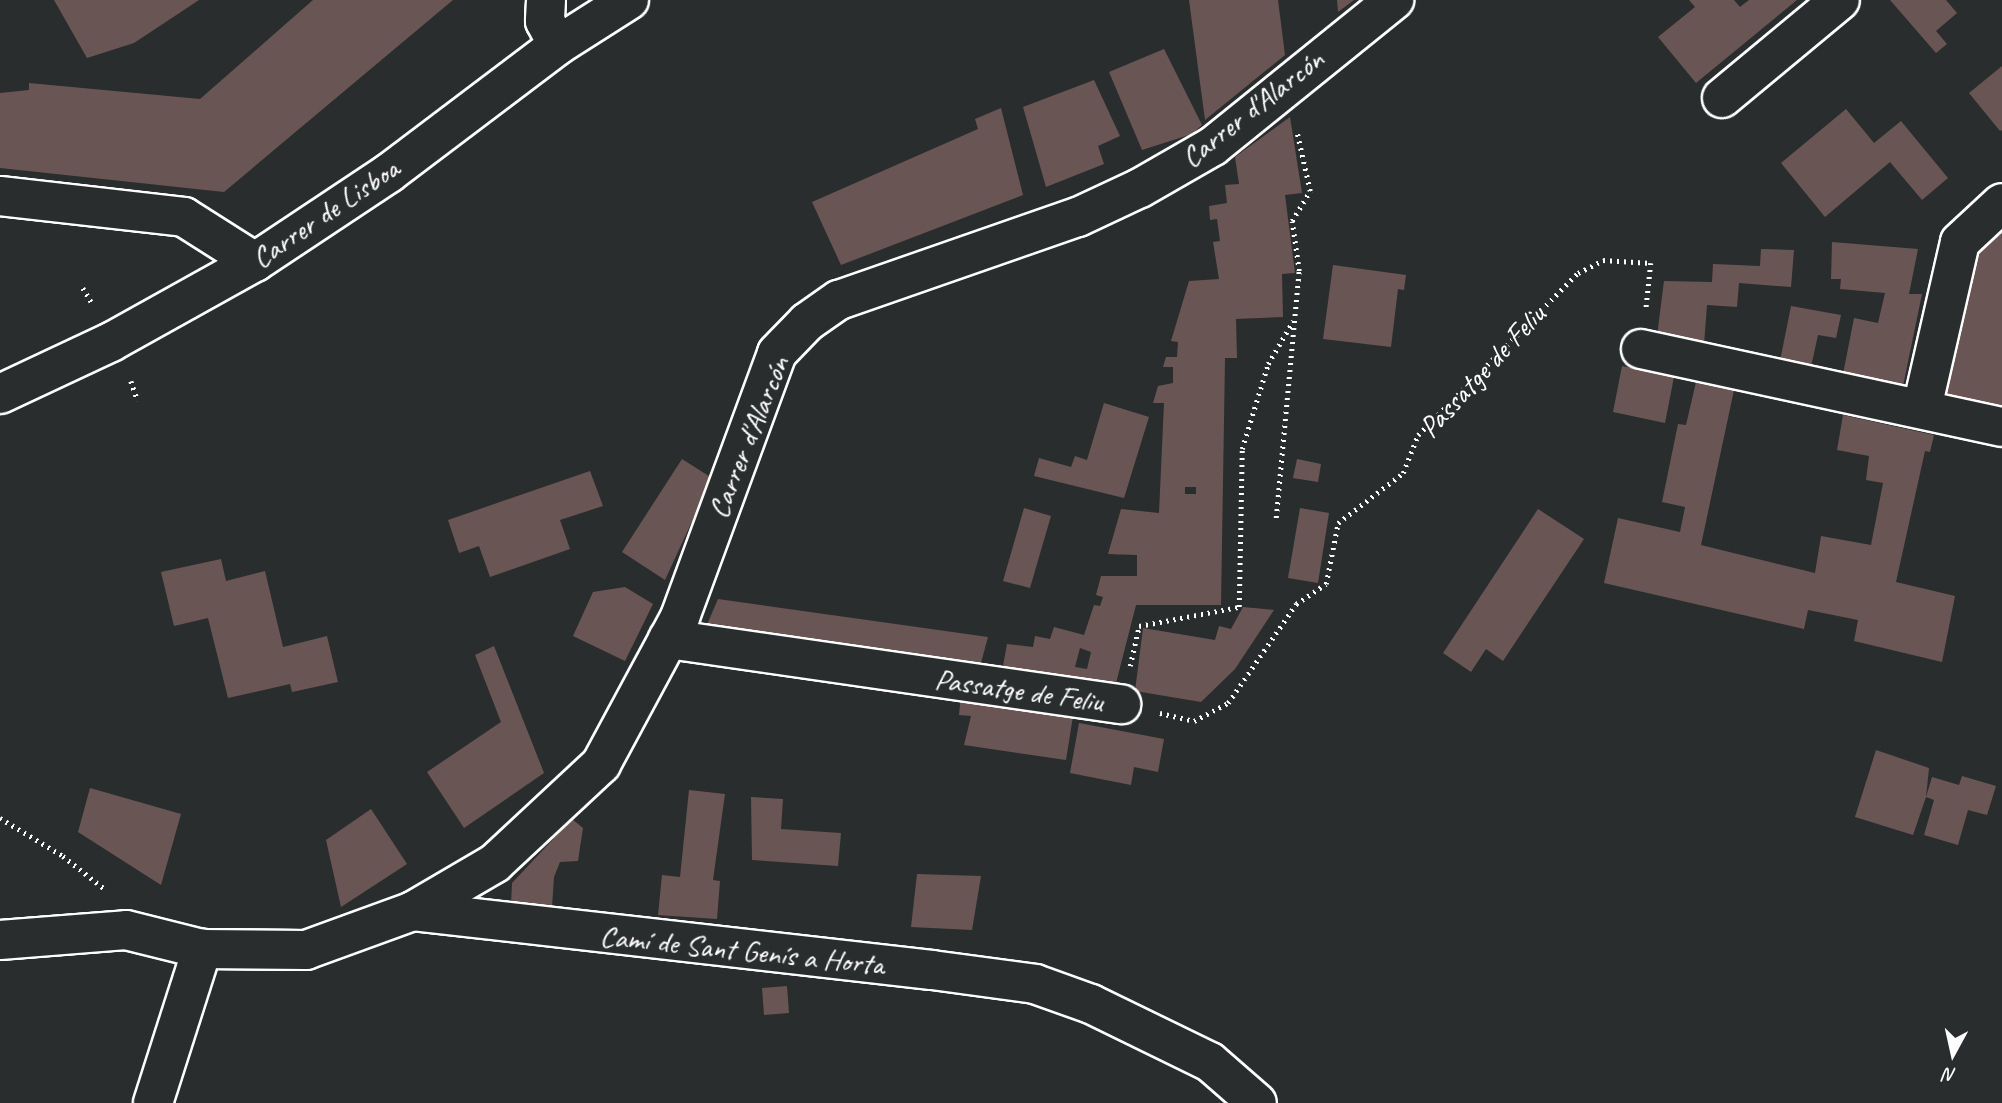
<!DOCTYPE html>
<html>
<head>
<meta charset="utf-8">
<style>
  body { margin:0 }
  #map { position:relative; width:2002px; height:1103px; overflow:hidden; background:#2a2d2e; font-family:Caveat,sans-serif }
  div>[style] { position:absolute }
  .building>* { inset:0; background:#695654 }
  .path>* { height:4.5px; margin-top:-2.25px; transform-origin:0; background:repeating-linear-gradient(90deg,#fff 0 2px,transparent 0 7px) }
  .roads { filter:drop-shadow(2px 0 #fff) drop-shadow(-2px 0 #fff) drop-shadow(0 2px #fff) drop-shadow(0 -2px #fff) }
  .minor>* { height:38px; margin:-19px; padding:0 19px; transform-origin:19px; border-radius:19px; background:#2a2d2e }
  span { translate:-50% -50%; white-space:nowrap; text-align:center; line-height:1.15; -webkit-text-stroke:5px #2a2d2e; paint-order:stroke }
  .street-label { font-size:30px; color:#fff }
  .north { position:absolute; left:1918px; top:1019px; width:70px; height:70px; -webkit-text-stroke:5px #2a2d2e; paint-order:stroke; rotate:188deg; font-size:19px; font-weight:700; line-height:28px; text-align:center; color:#fff }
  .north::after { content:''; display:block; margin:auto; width:24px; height:32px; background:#fff; clip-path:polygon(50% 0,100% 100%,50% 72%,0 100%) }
</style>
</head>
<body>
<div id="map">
  <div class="building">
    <div style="clip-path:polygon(54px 0,199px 0,134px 43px,87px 58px)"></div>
    <div style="clip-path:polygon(313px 0,453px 0,224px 192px,0 168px,0 93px,29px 90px,29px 83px,200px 99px)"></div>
    <div style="clip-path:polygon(1189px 0,1278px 0,1285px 55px,1205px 120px)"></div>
    <div style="clip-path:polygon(1337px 0,1354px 0,1338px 12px)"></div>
    <div style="clip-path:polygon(1689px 0,1734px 0,1740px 7px,1749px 0,1797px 0,1696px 83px,1658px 37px,1695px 7px)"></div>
    <div style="clip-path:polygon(1890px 0,1946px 0,1957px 13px,1936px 31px,1947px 44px,1936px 53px)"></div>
    <div style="clip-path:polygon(1164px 49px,1202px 125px,1192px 134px,1142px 150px,1109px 72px)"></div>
    <div style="clip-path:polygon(2002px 66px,2002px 130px,2000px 131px,1969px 93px)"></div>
    <div style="clip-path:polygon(1094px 80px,1120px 136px,1098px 146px,1104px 164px,1046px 187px,1023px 107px)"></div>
    <div style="clip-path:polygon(1001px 108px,1023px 195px,841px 265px,812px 202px,978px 129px,975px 119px)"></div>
    <div style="clip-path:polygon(1846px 109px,1874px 143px,1901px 121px,1948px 178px,1922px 200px,1890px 162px,1825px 217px,1781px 163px)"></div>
    <div style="clip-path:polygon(evenodd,1290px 117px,1302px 193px,1285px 195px,1295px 273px,1282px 274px,1283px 317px,1236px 319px,1237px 358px,1225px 358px,1221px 605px,1136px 605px,1114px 691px,1001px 677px,1007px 644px,1033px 647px,1035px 636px,1050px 639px,1054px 627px,1084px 635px,1094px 605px,1100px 606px,1103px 597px,1096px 595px,1101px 576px,1137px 576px,1137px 555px,1108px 554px,1121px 509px,1159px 513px,1164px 403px,1153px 403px,1158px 386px,1173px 383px,1173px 367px,1163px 367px,1166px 357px,1177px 357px,1178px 342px,1171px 341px,1189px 281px,1219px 279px,1213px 242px,1220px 241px,1217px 219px,1210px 220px,1209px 206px,1227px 203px,1225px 185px,1239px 184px,1235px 157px,1290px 117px,1185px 487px,1196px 487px,1196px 494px,1185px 494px,1185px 487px,1290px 117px,1080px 648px,1091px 652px,1087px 669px,1075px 667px,1080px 648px)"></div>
    <div style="clip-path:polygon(2002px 228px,2002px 410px,1939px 396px,1975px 252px)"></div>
    <div style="clip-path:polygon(1832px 242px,1918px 249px,1909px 294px,1922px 294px,1903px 386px,1843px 374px,1854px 318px,1878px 323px,1885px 293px,1840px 289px,1841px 279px,1831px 279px)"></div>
    <div style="clip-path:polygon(1761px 249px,1794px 250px,1791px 287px,1739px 283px,1737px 307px,1707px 305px,1704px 345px,1657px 336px,1664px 281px,1712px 282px,1713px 264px,1760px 266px)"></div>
    <div style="clip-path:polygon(1333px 265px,1406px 275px,1404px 290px,1398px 289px,1391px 347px,1323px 339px)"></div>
    <div style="clip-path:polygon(1791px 306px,1841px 315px,1836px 338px,1818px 335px,1811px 367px,1780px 361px)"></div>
    <div style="clip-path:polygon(1622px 366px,1674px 377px,1665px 423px,1613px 412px)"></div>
    <div style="clip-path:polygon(1696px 382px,1734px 390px,1701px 545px,1815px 573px,1821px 536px,1871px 545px,1883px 483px,1866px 480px,1869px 456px,1837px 450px,1843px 415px,1934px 435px,1930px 452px,1925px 451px,1896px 582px,1955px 596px,1942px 662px,1854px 641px,1858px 620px,1808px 610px,1804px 629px,1604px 583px,1618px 518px,1680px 532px,1685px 507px,1662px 502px,1678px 424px,1686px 425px)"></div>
    <div style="clip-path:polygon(1104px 403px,1149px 417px,1124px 498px,1034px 476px,1039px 458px,1071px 467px,1075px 456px,1087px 460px)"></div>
    <div style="clip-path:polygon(682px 459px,712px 478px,665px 580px,622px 552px)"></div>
    <div style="clip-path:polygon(1297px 459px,1321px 464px,1318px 482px,1293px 478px)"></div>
    <div style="clip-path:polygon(590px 471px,603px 506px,560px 520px,570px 549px,490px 577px,479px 546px,459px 553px,448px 520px)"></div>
    <div style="clip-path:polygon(1024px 508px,1051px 516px,1030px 588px,1003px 581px)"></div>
    <div style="clip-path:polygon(1300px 508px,1329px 513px,1318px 583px,1288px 578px)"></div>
    <div style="clip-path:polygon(1538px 509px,1584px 539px,1503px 661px,1486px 649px,1471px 672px,1443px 653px)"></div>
    <div style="clip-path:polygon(221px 559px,226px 581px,265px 571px,283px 647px,327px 636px,338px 682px,292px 692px,290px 684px,228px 698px,208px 618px,174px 626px,161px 572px)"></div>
    <div style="clip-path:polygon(625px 587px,653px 604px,625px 661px,573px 636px,593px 592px)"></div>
    <div style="clip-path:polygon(718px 599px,988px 637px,978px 674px,706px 627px)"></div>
    <div style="clip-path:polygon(1243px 607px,1274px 610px,1235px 669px,1201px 702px,1135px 691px,1143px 628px,1215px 640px,1219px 626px,1231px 629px)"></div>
    <div style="clip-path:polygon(494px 646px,544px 773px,464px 828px,427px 772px,501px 722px,475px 655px)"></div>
    <div style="clip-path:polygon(961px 695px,1074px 710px,1066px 760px,964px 745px,971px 716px,959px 715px)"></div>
    <div style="clip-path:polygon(1079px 723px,1164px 739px,1158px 772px,1134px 767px,1131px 785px,1070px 773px)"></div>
    <div style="clip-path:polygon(1876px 750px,1929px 768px,1926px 797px,1913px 835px,1855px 817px)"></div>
    <div style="clip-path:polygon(1962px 776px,1996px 786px,1987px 815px,1968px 810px,1958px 845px,1924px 835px,1934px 800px,1926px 797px,1932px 777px,1959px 785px)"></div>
    <div style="clip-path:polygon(90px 788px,181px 814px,161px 885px,78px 832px)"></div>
    <div style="clip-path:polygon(689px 790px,725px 794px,713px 880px,720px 881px,717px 919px,658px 915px,662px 875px,680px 877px)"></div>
    <div style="clip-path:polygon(751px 797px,783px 799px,781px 829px,841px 833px,838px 866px,752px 860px)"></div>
    <div style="clip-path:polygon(371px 809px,407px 864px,341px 907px,326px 840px)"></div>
    <div style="clip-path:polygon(572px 819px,583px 828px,578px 861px,560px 862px,554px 877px,552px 907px,511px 905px,512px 883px)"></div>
    <div style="clip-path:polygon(917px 874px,981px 876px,972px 930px,911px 927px)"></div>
    <div style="clip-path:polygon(787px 986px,789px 1013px,764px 1015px,762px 988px)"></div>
  </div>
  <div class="path">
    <div style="left:83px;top:288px;width:17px;rotate:59deg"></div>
    <div style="left:131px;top:381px;width:21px;rotate:71deg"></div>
    <div style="left:1276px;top:518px;width:248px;rotate:-84.7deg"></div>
    <div style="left:1299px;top:271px;width:50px;rotate:-98deg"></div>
    <div style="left:1292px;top:221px;width:35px;rotate:-59deg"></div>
    <div style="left:1310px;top:191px;width:59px;rotate:-102.6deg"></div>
    <div style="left:1130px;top:666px;width:41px;rotate:-77.3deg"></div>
    <div style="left:1139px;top:626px;width:102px;rotate:-10.8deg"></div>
    <div style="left:1239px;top:607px;width:158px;rotate:-88.9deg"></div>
    <div style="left:1242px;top:449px;width:89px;rotate:-73deg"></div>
    <div style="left:1268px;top:364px;width:50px;rotate:-59.8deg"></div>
    <div style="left:1160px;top:713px;width:35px;rotate:13deg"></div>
    <div style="left:1194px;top:721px;width:38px;rotate:-28deg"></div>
    <div style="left:1228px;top:703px;width:120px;rotate:-55.5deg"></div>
    <div style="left:1296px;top:604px;width:36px;rotate:-34deg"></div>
    <div style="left:1326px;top:584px;width:62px;rotate:-78.9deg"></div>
    <div style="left:1338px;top:523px;width:82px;rotate:-37.6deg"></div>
    <div style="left:1403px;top:473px;width:41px;rotate:-68.5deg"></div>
    <div style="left:1418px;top:435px;width:228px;rotate:-45.4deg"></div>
    <div style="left:1578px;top:273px;width:28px;rotate:-27deg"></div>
    <div style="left:1603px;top:260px;width:48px;rotate:3.6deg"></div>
    <div style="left:1651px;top:263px;width:47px;rotate:96.1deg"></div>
    <div style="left:0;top:818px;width:74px;rotate:31.1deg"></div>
    <div style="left:63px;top:856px;width:55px;rotate:38.3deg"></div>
  </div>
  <div class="roads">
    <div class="minor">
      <div style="left:546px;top:0;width:21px;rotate:93deg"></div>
      <div style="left:545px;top:21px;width:27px;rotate:62deg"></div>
      <div style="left:1722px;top:98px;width:153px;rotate:-39.7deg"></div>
      <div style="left:0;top:196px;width:185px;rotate:6.5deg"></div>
      <div style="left:184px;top:217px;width:84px;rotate:32.4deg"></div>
      <div style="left:1641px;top:349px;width:369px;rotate:12.2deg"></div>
      <div style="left:0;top:394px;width:123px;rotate:-25.1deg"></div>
      <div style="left:111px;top:342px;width:165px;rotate:-29.1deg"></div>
      <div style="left:255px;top:262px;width:161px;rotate:-33.6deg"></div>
      <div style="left:389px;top:173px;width:212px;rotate:-37.1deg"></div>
      <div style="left:558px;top:45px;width:84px;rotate:-32.4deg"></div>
      <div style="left:1922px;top:408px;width:170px;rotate:-77.1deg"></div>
      <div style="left:1960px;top:242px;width:57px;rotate:-42.9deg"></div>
      <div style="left:668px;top:639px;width:458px;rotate:8.2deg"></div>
      <div style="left:413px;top:911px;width:95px;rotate:-30.3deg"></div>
      <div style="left:495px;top:863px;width:145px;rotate:-43deg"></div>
      <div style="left:601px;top:764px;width:167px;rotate:-61.7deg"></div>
      <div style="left:680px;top:617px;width:281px;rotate:-69.8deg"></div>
      <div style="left:777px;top:353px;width:43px;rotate:-45.9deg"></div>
      <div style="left:807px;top:322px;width:39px;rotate:-35deg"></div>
      <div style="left:839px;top:300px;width:253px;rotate:-19.2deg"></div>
      <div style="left:1078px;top:217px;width:68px;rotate:-25.1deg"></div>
      <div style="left:1140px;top:188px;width:84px;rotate:-29.9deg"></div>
      <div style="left:1213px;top:146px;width:233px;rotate:-38.9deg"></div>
      <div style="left:0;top:940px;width:126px;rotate:-4.5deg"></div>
      <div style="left:126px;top:930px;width:78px;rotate:14deg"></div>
      <div style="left:202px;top:949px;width:104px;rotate:0.6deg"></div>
      <div style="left:306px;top:950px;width:114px;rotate:-20deg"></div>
      <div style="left:413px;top:911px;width:522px;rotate:6.49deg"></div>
      <div style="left:932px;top:970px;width:104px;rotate:7.7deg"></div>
      <div style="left:1035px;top:984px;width:59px;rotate:19.7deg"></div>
      <div style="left:1091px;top:1004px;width:132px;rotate:26deg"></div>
      <div style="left:1210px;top:1062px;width:62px;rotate:41.1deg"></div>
      <div style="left:153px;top:1103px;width:162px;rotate:-72.3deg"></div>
    </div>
  </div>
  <div class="street-label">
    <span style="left:1252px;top:108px;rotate:-38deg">Carrer d'Alarcón</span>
    <span style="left:325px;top:213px;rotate:-34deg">Carrer de Lisboa</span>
    <span style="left:1482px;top:371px;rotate:-47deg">Passatge de Feliu</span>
    <span style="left:748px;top:437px;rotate:-68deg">Carrer d'Alarcón</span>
    <span style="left:1019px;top:690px;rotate:8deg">Passatge de Feliu</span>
    <span style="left:742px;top:950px;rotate:6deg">Camí de Sant Genís a Horta</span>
  </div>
  <div class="north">N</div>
</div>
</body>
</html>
